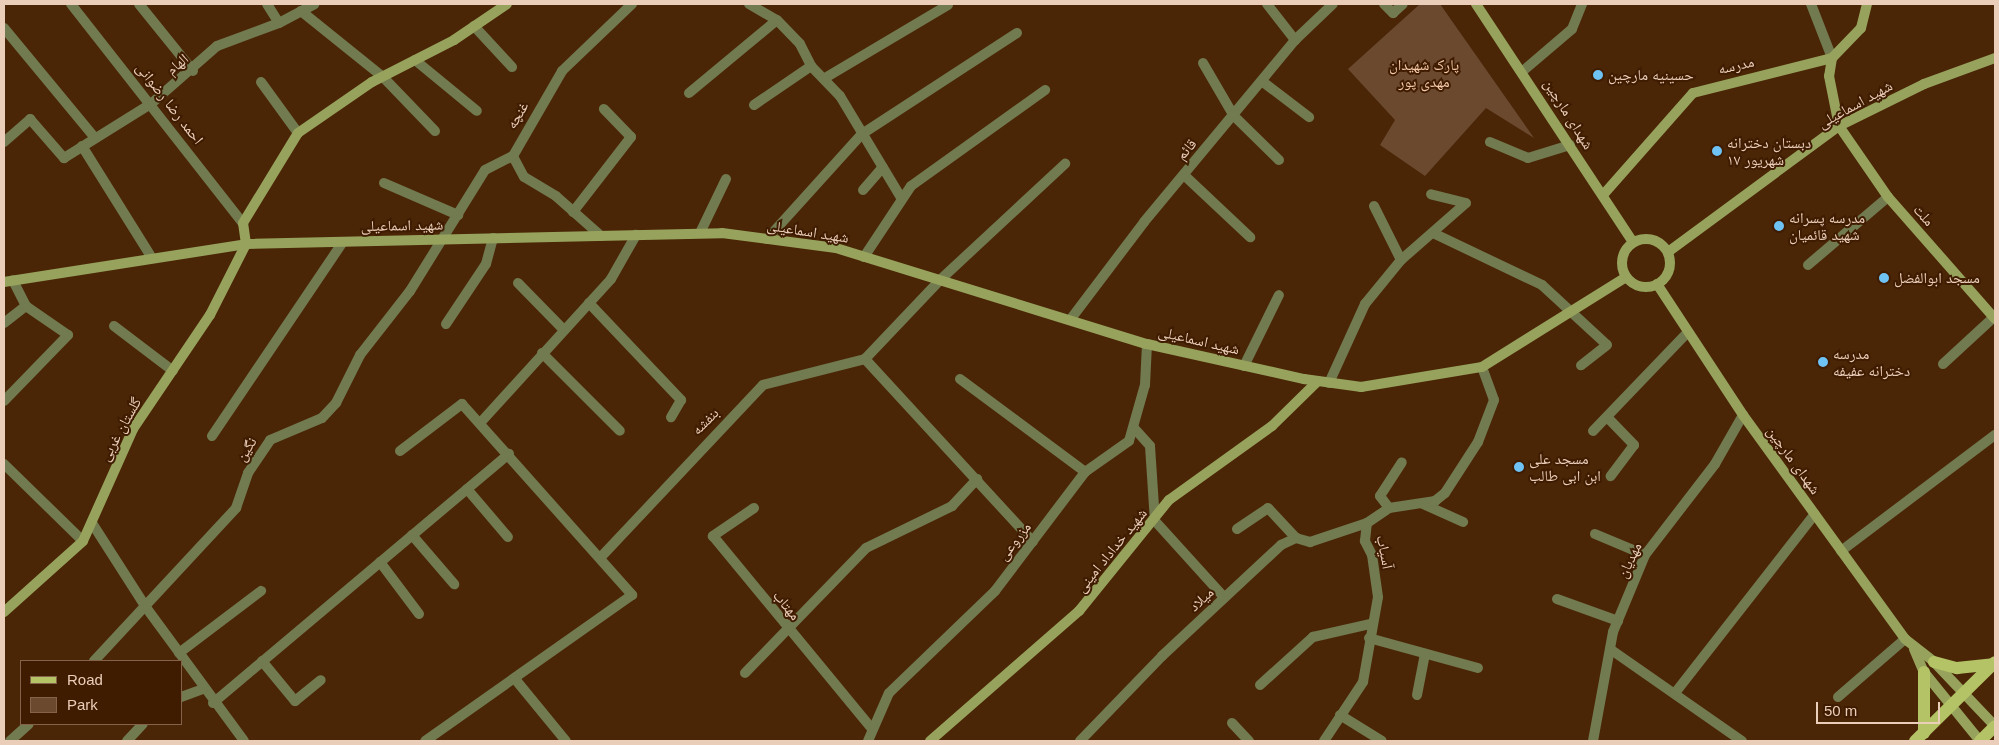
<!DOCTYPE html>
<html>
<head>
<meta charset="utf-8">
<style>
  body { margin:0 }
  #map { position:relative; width:1999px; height:745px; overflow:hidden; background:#4a2607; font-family:Arial,"Noto Naskh Arabic",sans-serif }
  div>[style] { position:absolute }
  .green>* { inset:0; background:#6b492f }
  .street>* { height:10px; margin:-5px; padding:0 5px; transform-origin:5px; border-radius:5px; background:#727a4f }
  .secondary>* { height:10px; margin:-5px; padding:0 5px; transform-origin:5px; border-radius:5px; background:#97a35d }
  .secondary>.ring { margin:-5px; padding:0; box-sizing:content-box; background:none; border:10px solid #97a35d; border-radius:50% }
  .primary>* { height:12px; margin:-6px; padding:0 6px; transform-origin:6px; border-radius:6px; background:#b4c366 }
  .dots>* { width:14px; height:14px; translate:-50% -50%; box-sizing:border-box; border:2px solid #3f1c00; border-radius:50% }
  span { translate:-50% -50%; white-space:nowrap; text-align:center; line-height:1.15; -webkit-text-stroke:4px #3f1c00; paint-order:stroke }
  .street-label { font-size:15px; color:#ebceba }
  .park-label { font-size:15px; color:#f5c9a9 }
  .poi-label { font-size:15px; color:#ebceba }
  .left { translate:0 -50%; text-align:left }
  .frame { position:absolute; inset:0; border:5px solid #ebceba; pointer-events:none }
  .legend { position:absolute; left:20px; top:660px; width:162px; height:65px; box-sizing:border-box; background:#3f1c00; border:1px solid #84634a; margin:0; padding:6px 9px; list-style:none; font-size:15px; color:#ebceba }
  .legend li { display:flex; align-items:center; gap:10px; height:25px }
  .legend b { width:25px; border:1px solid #84634a }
  .scale { position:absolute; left:1816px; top:702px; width:124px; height:22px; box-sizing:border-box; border:2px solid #ebceba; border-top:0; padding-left:6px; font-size:15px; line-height:18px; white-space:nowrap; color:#ebceba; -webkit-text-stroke:4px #3f1c00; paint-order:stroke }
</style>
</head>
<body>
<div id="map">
  <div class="green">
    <div style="clip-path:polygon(1420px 4px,1440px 4px,1534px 138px,1486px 108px,1425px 176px,1380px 145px,1395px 120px,1348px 69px)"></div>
  </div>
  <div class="street">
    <div style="left:71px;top:4px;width:278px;rotate:51.9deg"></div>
    <div style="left:139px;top:4px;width:86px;rotate:51.1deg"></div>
    <div style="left:267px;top:4px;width:22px;rotate:58deg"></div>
    <div style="left:749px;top:4px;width:32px;rotate:30deg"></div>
    <div style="left:777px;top:20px;width:33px;rotate:46deg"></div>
    <div style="left:800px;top:44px;width:25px;rotate:63deg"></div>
    <div style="left:811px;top:66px;width:42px;rotate:46deg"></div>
    <div style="left:840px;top:96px;width:120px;rotate:59deg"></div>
    <div style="left:1267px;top:4px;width:46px;rotate:52.1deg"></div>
    <div style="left:1384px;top:4px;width:13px;rotate:45deg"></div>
    <div style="left:1393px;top:13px;width:13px;rotate:-42deg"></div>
    <div style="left:1811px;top:4px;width:58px;rotate:68.7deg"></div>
    <div style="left:301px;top:11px;width:105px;rotate:38.8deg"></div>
    <div style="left:383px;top:77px;width:75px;rotate:46.1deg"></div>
    <div style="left:474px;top:26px;width:56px;rotate:47.2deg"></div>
    <div style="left:4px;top:28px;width:143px;rotate:50.4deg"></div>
    <div style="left:415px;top:60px;width:80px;rotate:39.4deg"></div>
    <div style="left:1203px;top:63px;width:61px;rotate:59.7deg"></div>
    <div style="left:1234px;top:116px;width:63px;rotate:44.4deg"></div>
    <div style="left:1524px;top:70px;width:63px;rotate:-40.5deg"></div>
    <div style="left:1572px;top:29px;width:27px;rotate:-68deg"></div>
    <div style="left:825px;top:78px;width:143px;rotate:-30.7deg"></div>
    <div style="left:261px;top:82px;width:63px;rotate:54deg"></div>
    <div style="left:1263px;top:82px;width:58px;rotate:37.3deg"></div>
    <div style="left:689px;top:93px;width:114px;rotate:-39.7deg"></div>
    <div style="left:754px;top:105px;width:69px;rotate:-34.4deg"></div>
    <div style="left:4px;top:142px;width:35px;rotate:-41deg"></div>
    <div style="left:30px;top:119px;width:52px;rotate:48.9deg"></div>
    <div style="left:64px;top:158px;width:104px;rotate:-32deg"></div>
    <div style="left:152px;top:103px;width:86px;rotate:-41.2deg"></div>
    <div style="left:217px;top:46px;width:66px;rotate:-20.4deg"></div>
    <div style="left:279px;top:23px;width:40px;rotate:-28deg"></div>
    <div style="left:1490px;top:142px;width:41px;rotate:22.8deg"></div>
    <div style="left:1528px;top:158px;width:44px;rotate:-17.2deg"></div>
    <div style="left:82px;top:146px;width:128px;rotate:58deg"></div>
    <div style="left:1184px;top:175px;width:91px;rotate:43.2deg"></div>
    <div style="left:384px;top:183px;width:81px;rotate:23.4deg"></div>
    <div style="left:863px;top:190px;width:30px;rotate:-49deg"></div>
    <div style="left:1374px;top:206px;width:60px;rotate:63.4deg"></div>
    <div style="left:573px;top:212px;width:95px;rotate:-52.3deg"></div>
    <div style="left:631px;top:137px;width:39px;rotate:-134deg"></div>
    <div style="left:700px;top:233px;width:60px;rotate:-64.3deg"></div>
    <div style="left:1433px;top:233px;width:121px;rotate:25.5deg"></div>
    <div style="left:1542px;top:285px;width:88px;rotate:42.7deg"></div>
    <div style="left:1607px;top:345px;width:33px;rotate:142deg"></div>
    <div style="left:601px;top:236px;width:60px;rotate:-138.4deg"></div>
    <div style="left:556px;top:196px;width:37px;rotate:-149deg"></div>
    <div style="left:524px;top:177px;width:24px;rotate:-118deg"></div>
    <div style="left:513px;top:156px;width:98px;rotate:-60deg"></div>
    <div style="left:562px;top:71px;width:97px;rotate:-43.7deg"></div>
    <div style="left:767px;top:239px;width:142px;rotate:-47.9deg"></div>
    <div style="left:862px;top:134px;width:185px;rotate:-33.1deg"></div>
    <div style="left:864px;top:257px;width:85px;rotate:-56.5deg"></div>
    <div style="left:911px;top:186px;width:165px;rotate:-35.6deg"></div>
    <div style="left:1808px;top:265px;width:105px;rotate:-40.4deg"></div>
    <div style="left:518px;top:283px;width:66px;rotate:45.6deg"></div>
    <div style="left:589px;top:303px;width:134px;rotate:46.5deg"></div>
    <div style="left:681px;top:400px;width:20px;rotate:120deg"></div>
    <div style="left:1070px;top:320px;width:123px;rotate:-52.9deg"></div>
    <div style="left:1144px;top:222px;width:236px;rotate:-50.3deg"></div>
    <div style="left:1295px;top:40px;width:52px;rotate:-43.5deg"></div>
    <div style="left:4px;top:323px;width:28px;rotate:-38deg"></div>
    <div style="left:446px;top:324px;width:72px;rotate:-56.3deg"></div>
    <div style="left:486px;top:264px;width:27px;rotate:-75deg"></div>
    <div style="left:114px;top:326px;width:74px;rotate:37.3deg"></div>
    <div style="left:542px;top:353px;width:110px;rotate:45deg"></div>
    <div style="left:865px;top:359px;width:109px;rotate:-46.5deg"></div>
    <div style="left:940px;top:280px;width:171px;rotate:-42.9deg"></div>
    <div style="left:865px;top:359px;width:248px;rotate:47.4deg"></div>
    <div style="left:1943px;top:364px;width:69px;rotate:-42.7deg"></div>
    <div style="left:1244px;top:366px;width:79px;rotate:-63.8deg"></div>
    <div style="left:960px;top:379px;width:156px;rotate:36.6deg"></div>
    <div style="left:1329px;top:383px;width:87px;rotate:-65.5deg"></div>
    <div style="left:1365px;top:304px;width:57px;rotate:-50.7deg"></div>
    <div style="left:1401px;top:260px;width:86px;rotate:-41.2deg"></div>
    <div style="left:1466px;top:203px;width:36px;rotate:-166deg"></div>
    <div style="left:4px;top:401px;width:92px;rotate:-45.9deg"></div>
    <div style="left:68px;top:335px;width:51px;rotate:-145.4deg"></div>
    <div style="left:26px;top:306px;width:29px;rotate:-117deg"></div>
    <div style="left:1607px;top:417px;width:39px;rotate:46deg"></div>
    <div style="left:1634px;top:445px;width:39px;rotate:127deg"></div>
    <div style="left:481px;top:422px;width:193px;rotate:-47.7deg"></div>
    <div style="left:611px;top:279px;width:51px;rotate:-60.4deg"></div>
    <div style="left:1134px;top:428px;width:24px;rotate:48deg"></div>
    <div style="left:1150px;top:446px;width:75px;rotate:86.2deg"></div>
    <div style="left:1155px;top:521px;width:103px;rotate:47.8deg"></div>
    <div style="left:1593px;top:431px;width:137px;rotate:-46.2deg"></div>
    <div style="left:212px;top:436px;width:234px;rotate:-56deg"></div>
    <div style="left:400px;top:451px;width:78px;rotate:-37.2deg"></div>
    <div style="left:462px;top:404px;width:256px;rotate:48.3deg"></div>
    <div style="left:632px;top:595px;width:253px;rotate:144.8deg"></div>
    <div style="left:4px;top:464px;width:110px;rotate:44.3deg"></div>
    <div style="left:467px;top:489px;width:63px;rotate:49.5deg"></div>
    <div style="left:1423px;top:504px;width:44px;rotate:24.2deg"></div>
    <div style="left:754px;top:508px;width:50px;rotate:145.7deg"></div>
    <div style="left:713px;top:536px;width:250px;rotate:50.5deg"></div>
    <div style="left:1389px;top:508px;width:15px;rotate:-127deg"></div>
    <div style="left:1380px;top:496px;width:40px;rotate:-57.1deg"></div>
    <div style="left:92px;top:523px;width:98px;rotate:57.4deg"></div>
    <div style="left:145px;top:606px;width:167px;rotate:53.7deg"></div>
    <div style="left:1237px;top:529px;width:37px;rotate:-34deg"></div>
    <div style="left:1268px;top:508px;width:41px;rotate:47deg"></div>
    <div style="left:1595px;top:534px;width:54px;rotate:22.8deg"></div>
    <div style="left:412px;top:535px;width:65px;rotate:49.4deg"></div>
    <div style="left:1841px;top:551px;width:193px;rotate:-37deg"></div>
    <div style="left:600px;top:558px;width:238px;rotate:-46.7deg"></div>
    <div style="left:763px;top:385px;width:105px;rotate:-14.3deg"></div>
    <div style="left:380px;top:562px;width:65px;rotate:53.1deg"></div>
    <div style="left:1557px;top:599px;width:65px;rotate:19.8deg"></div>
    <div style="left:1369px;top:638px;width:113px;rotate:15.4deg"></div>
    <div style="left:1610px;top:649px;width:161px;rotate:34.9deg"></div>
    <div style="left:179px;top:653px;width:103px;rotate:-37.1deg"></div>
    <div style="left:94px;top:661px;width:209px;rotate:-47.1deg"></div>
    <div style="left:236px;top:508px;width:37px;rotate:-71deg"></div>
    <div style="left:248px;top:473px;width:40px;rotate:-56deg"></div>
    <div style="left:270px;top:440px;width:56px;rotate:-22.9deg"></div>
    <div style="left:322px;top:418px;width:21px;rotate:-47deg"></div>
    <div style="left:336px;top:403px;width:54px;rotate:-63.4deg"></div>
    <div style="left:360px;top:355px;width:81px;rotate:-52deg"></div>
    <div style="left:410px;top:291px;width:142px;rotate:-58.2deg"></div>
    <div style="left:485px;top:170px;width:31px;rotate:-27deg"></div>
    <div style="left:262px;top:661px;width:52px;rotate:50.5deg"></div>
    <div style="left:295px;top:701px;width:33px;rotate:-39deg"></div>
    <div style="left:745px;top:673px;width:174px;rotate:-45.9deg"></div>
    <div style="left:866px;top:548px;width:96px;rotate:-26deg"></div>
    <div style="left:952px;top:506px;width:37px;rotate:-47deg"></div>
    <div style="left:515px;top:679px;width:80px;rotate:50.6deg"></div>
    <div style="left:1260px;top:685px;width:72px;rotate:-42.2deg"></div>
    <div style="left:1313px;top:637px;width:58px;rotate:-12.8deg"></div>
    <div style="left:1675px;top:693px;width:227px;rotate:-52deg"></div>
    <div style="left:1417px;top:695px;width:42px;rotate:-79deg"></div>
    <div style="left:181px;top:697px;width:23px;rotate:-20deg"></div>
    <div style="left:1838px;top:697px;width:89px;rotate:-40.9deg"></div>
    <div style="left:213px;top:703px;width:387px;rotate:-40.1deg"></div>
    <div style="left:1340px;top:715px;width:49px;rotate:31.8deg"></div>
    <div style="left:1232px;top:723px;width:25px;rotate:47deg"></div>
    <div style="left:10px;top:741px;width:25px;rotate:-42deg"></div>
    <div style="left:127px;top:741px;width:23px;rotate:-47deg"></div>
    <div style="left:868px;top:741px;width:52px;rotate:-66.4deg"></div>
    <div style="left:889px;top:693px;width:147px;rotate:-43.9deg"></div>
    <div style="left:995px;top:591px;width:149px;rotate:-52.9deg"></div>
    <div style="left:1085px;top:472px;width:54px;rotate:-35.2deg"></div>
    <div style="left:1129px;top:441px;width:58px;rotate:-74.1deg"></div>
    <div style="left:1145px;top:385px;width:41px;rotate:-87.2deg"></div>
    <div style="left:1080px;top:741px;width:118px;rotate:-46deg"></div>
    <div style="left:1162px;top:656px;width:163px;rotate:-43deg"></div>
    <div style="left:1281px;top:545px;width:17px;rotate:-25deg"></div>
    <div style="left:1296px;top:538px;width:15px;rotate:16deg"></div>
    <div style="left:1310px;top:542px;width:60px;rotate:-18.4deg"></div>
    <div style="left:1324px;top:741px;width:71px;rotate:-56.5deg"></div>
    <div style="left:1363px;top:682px;width:86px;rotate:-80deg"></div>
    <div style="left:1378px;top:597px;width:42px;rotate:-98.1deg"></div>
    <div style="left:1372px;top:555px;width:16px;rotate:-117deg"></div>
    <div style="left:1365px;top:541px;width:18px;rotate:-84deg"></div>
    <div style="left:1367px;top:523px;width:27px;rotate:-34deg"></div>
    <div style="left:1389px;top:508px;width:47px;rotate:-8.7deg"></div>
    <div style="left:1435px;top:501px;width:13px;rotate:-39deg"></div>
    <div style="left:1445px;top:493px;width:61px;rotate:-57.1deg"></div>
    <div style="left:1478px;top:442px;width:45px;rotate:-69.1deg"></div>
    <div style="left:1494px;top:400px;width:35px;rotate:-110deg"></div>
    <div style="left:1593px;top:741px;width:111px;rotate:-79.6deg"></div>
    <div style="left:1613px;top:632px;width:83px;rotate:-67.4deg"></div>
    <div style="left:1645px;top:555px;width:115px;rotate:-52.4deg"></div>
    <div style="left:1715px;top:464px;width:56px;rotate:-60.3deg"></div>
  </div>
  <div class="secondary">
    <div style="left:1476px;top:4px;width:285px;rotate:56.6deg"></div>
    <div style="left:1867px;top:4px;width:25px;rotate:104deg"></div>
    <div style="left:1861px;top:28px;width:42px;rotate:134deg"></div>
    <div style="left:1832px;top:58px;width:18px;rotate:99deg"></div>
    <div style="left:1829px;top:76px;width:51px;rotate:78.7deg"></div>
    <div style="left:1839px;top:126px;width:86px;rotate:55.4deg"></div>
    <div style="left:1888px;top:197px;width:162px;rotate:48.7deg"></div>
    <div style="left:1603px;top:195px;width:136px;rotate:-48.6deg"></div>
    <div style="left:1693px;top:93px;width:143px;rotate:-14.1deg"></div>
    <div class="ring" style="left:1622px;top:239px;width:38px;height:38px"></div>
    <div style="left:1668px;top:252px;width:212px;rotate:-36.4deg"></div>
    <div style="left:1839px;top:126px;width:95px;rotate:-26.3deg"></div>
    <div style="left:1924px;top:84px;width:76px;rotate:-20.1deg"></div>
    <div style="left:4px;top:282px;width:245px;rotate:-8.9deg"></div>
    <div style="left:246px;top:244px;width:476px;rotate:-1.3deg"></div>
    <div style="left:722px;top:233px;width:115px;rotate:7.5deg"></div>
    <div style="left:836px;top:248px;width:325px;rotate:17.2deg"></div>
    <div style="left:1147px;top:344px;width:161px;rotate:12.6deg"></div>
    <div style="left:1304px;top:379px;width:58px;rotate:8deg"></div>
    <div style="left:1361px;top:387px;width:123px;rotate:-9.4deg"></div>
    <div style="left:1482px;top:367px;width:170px;rotate:-32deg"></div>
    <div style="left:1657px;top:284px;width:157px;rotate:56.7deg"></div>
    <div style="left:1743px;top:415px;width:276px;rotate:54.1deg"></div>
    <div style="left:1905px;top:639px;width:37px;rotate:38deg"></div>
    <div style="left:1934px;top:662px;width:88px;rotate:46.4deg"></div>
    <div style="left:4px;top:612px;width:106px;rotate:-41.9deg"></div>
    <div style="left:83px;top:541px;width:123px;rotate:-65.9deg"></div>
    <div style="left:133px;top:429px;width:138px;rotate:-56deg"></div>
    <div style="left:210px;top:315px;width:80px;rotate:-63.1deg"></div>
    <div style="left:246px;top:244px;width:21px;rotate:-98deg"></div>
    <div style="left:243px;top:223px;width:105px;rotate:-58.6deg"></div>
    <div style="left:298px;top:133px;width:90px;rotate:-34.6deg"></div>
    <div style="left:372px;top:82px;width:92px;rotate:-27.1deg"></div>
    <div style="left:454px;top:40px;width:64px;rotate:-34.2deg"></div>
    <div style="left:1914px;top:649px;width:25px;rotate:67deg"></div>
    <div style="left:1924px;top:672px;width:89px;rotate:50.9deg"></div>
    <div style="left:930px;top:741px;width:198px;rotate:-41.1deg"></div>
    <div style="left:1079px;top:611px;width:143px;rotate:-51deg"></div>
    <div style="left:1169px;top:500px;width:127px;rotate:-35.7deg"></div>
    <div style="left:1272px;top:426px;width:63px;rotate:-44.4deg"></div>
  </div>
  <div class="primary">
    <div style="left:1934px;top:662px;width:24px;rotate:15deg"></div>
    <div style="left:1957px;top:668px;width:36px;rotate:-6deg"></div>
    <div style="left:1924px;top:672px;width:61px;rotate:90deg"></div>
    <div style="left:1915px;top:741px;width:112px;rotate:-44.6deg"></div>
    <div style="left:1980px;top:741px;width:21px;rotate:-45deg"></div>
  </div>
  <div class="dots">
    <div style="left:1598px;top:75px;background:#6fc2f4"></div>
    <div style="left:1717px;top:151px;background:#6fc2f4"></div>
    <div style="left:1779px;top:226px;background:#6fc2f4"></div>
    <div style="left:1884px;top:278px;background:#6fc2f4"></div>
    <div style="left:1823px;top:362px;background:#6fc2f4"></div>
    <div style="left:1519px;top:467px;background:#6fc2f4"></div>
  </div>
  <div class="street-label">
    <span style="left:177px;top:64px;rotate:-40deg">الهام</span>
    <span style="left:1736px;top:65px;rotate:-13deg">مدرسه</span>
    <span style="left:170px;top:103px;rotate:52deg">احمد رضا رضوانی</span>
    <span style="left:1855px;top:104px;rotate:-29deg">شهید اسماعیلی</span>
    <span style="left:1569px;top:114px;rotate:58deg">شهدای مارچین</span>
    <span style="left:517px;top:115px;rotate:-59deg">غنچه</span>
    <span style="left:1186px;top:149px;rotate:-49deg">قائم</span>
    <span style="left:1924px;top:215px;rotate:49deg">ملت</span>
    <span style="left:402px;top:225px;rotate:-1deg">شهید اسماعیلی</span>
    <span style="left:808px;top:231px;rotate:9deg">شهید اسماعیلی</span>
    <span style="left:1199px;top:340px;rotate:13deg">شهید اسماعیلی</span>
    <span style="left:705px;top:421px;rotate:-45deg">بنفشه</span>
    <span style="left:120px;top:429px;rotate:-61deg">گلستان غربی</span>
    <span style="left:246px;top:449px;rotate:-57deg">نگین</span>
    <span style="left:1794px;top:460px;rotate:54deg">شهدای مارچین</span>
    <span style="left:1014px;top:541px;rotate:-52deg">مزروعی</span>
    <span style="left:1111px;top:550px;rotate:-51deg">شهید خداداد امینی</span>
    <span style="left:1385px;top:552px;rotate:79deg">آسیاب</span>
    <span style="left:1629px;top:560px;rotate:-64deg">مهدیان</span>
    <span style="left:1201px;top:599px;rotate:-43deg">میلاد</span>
    <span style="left:787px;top:605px;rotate:51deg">مهتاب</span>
  </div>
  <div class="park-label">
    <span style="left:1424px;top:73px">پارک شهیدان<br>مهدی پور</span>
  </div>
  <div class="poi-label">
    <span class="left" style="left:1608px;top:75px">حسینیه مارچین</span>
    <span class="left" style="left:1727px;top:151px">دبستان دخترانه<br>۱۷ شهریور</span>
    <span class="left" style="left:1789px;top:226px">مدرسه پسرانه<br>شهید قائمیان</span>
    <span class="left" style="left:1894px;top:278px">مسجد ابوالفضل</span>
    <span class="left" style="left:1833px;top:362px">مدرسه<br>دخترانه عفیفه</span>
    <span class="left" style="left:1529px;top:467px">مسجد علی<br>ابن ابی طالب</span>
  </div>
  <div class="frame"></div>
  <ul class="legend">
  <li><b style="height:6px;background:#b4c366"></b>Road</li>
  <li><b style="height:14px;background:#6b492f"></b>Park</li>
  </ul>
  <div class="scale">50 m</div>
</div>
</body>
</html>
